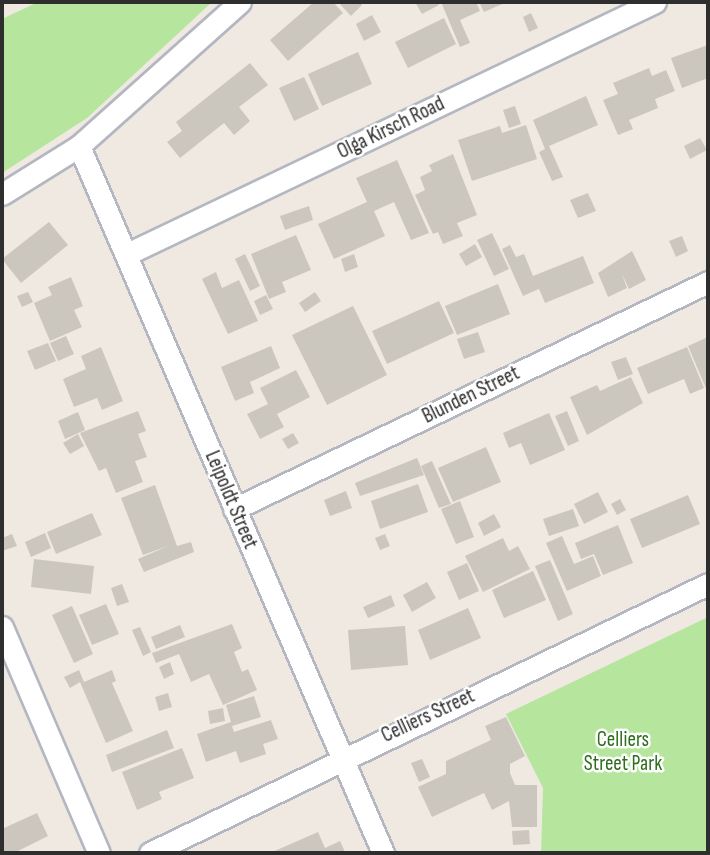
<!DOCTYPE html>
<html>
<head>
<meta charset="utf-8">
<style>
  body { margin:0 }
  #map { position:relative; width:710px; height:855px; overflow:hidden; background:#efe9e1; font-family:"Sofia Sans Condensed",sans-serif }
  div>[style] { position:absolute }
  .green>* { inset:0; background:#b6e59e }
  .building>* { inset:0; background:#cbc7bf }
  .roads { filter:drop-shadow(2px 0 #b4b7c1) drop-shadow(-2px 0 #b4b7c1) drop-shadow(0 2px #b4b7c1) drop-shadow(0 -2px #b4b7c1) }
  .street>* { height:21px; margin:-10.5px; padding:0 10.5px; transform-origin:10.5px; border-radius:10.5px; background:#fff }
  span { translate:-50% -50%; white-space:nowrap; text-align:center; line-height:1.15; -webkit-text-stroke:5px #fff; paint-order:stroke }
  .street-label { font-size:21px; color:#2e2e2e }
  .park-label { font-size:21px; color:#2c6e1b }
  .frame { position:absolute; inset:0; border:4px solid #2e2e2e; pointer-events:none }
</style>
</head>
<body>
<div id="map">
  <div class="green">
    <div style="clip-path:polygon(38px 2px,212px 2px,87px 118px,2px 173px,2px 19px)"></div>
    <div style="clip-path:polygon(708px 617px,708px 853px,541px 853px,543px 788px,506px 714px)"></div>
  </div>
  <div class="building">
    <div style="clip-path:polygon(314px 2px,333px 2px,343px 13px,288px 61px,270px 40px)"></div>
    <div style="clip-path:polygon(338px 2px,359px 2px,362px 5px,351px 16px)"></div>
    <div style="clip-path:polygon(415px 2px,438px 2px,439px 5px,422px 14px)"></div>
    <div style="clip-path:polygon(441px 2px,476px 2px,480px 11px,460px 20px,470px 43px,460px 47px)"></div>
    <div style="clip-path:polygon(479px 2px,507px 2px,484px 12px)"></div>
    <div style="clip-path:polygon(531px 13px,538px 28px,529px 32px,523px 17px)"></div>
    <div style="clip-path:polygon(372px 15px,381px 32px,364px 41px,356px 24px)"></div>
    <div style="clip-path:polygon(444px 18px,456px 44px,408px 68px,395px 42px)"></div>
    <div style="clip-path:polygon(708px 45px,708px 78px,682px 88px,671px 58px)"></div>
    <div style="clip-path:polygon(358px 52px,372px 84px,322px 106px,308px 74px)"></div>
    <div style="clip-path:polygon(250px 63px,268px 85px,239px 107px,250px 121px,234px 135px,224px 123px,180px 158px,167px 142px,182px 131px,176px 122px)"></div>
    <div style="clip-path:polygon(649px 68px,652px 76px,666px 70px,675px 91px,655px 99px,658px 108px,629px 120px,633px 129px,618px 135px,603px 100px,618px 94px,613px 83px)"></div>
    <div style="clip-path:polygon(304px 77px,319px 109px,294px 121px,279px 88px)"></div>
    <div style="clip-path:polygon(586px 96px,598px 125px,549px 146px,563px 177px,552px 181px,539px 152px,545px 149px,533px 120px)"></div>
    <div style="clip-path:polygon(515px 106px,521px 124px,509px 128px,503px 110px)"></div>
    <div style="clip-path:polygon(526px 125px,537px 159px,472px 181px,458px 140px,500px 126px,502px 133px)"></div>
    <div style="clip-path:polygon(700px 138px,707px 150px,690px 159px,684px 146px)"></div>
    <div style="clip-path:polygon(453px 154px,477px 215px,457px 223px,463px 236px,443px 244px,438px 232px,433px 234px,415px 195px,425px 190px,420px 177px,432px 171px,429px 165px)"></div>
    <div style="clip-path:polygon(397px 160px,429px 233px,411px 240px,394px 202px,374px 211px,385px 236px,334px 259px,318px 224px,367px 202px,356px 178px)"></div>
    <div style="clip-path:polygon(588px 193px,596px 211px,578px 218px,570px 200px)"></div>
    <div style="clip-path:polygon(309px 206px,313px 220px,285px 230px,280px 216px)"></div>
    <div style="clip-path:polygon(49px 222px,68px 245px,21px 283px,2px 259px)"></div>
    <div style="clip-path:polygon(492px 233px,509px 269px,494px 276px,477px 240px)"></div>
    <div style="clip-path:polygon(296px 235px,311px 270px,282px 282px,286px 292px,269px 299px,251px 254px)"></div>
    <div style="clip-path:polygon(682px 236px,688px 251px,676px 257px,669px 241px)"></div>
    <div style="clip-path:polygon(475px 244px,482px 257px,466px 266px,459px 254px)"></div>
    <div style="clip-path:polygon(510px 245px,516px 257px,524px 254px,533px 276px,583px 256px,594px 283px,545px 303px,539px 289px,523px 296px,502px 249px)"></div>
    <div style="clip-path:polygon(632px 251px,646px 280px,629px 289px,622px 274px,627px 288px,608px 297px,598px 273px)"></div>
    <div style="clip-path:polygon(245px 254px,260px 286px,250px 291px,235px 259px)"></div>
    <div style="clip-path:polygon(354px 254px,358px 267px,345px 272px,341px 259px)"></div>
    <div style="clip-path:polygon(216px 272px,222px 288px,239px 280px,258px 321px,228px 334px,202px 279px)"></div>
    <div style="clip-path:polygon(71px 277px,83px 306px,74px 310px,82px 327px,50px 341px,34px 303px,52px 295px,48px 287px)"></div>
    <div style="clip-path:polygon(498px 284px,510px 314px,457px 335px,445px 306px)"></div>
    <div style="clip-path:polygon(28px 292px,33px 302px,22px 307px,17px 296px)"></div>
    <div style="clip-path:polygon(315px 292px,321px 301px,305px 312px,299px 303px)"></div>
    <div style="clip-path:polygon(266px 295px,273px 309px,260px 315px,254px 301px)"></div>
    <div style="clip-path:polygon(439px 301px,454px 333px,387px 364px,372px 331px)"></div>
    <div style="clip-path:polygon(353px 306px,387px 375px,327px 405px,292px 335px)"></div>
    <div style="clip-path:polygon(478px 332px,485px 352px,464px 359px,457px 339px)"></div>
    <div style="clip-path:polygon(66px 336px,74px 354px,58px 361px,50px 343px)"></div>
    <div style="clip-path:polygon(708px 337px,708px 393px,688px 346px)"></div>
    <div style="clip-path:polygon(48px 343px,56px 361px,35px 370px,27px 351px)"></div>
    <div style="clip-path:polygon(271px 346px,280px 368px,250px 382px,254px 393px,235px 401px,221px 367px)"></div>
    <div style="clip-path:polygon(101px 347px,123px 401px,102px 410px,97px 398px,74px 407px,63px 379px,86px 369px,81px 356px)"></div>
    <div style="clip-path:polygon(687px 347px,704px 388px,690px 394px,684px 379px,648px 394px,637px 368px)"></div>
    <div style="clip-path:polygon(626px 357px,633px 374px,618px 380px,611px 362px)"></div>
    <div style="clip-path:polygon(296px 370px,310px 397px,277px 414px,284px 427px,260px 439px,247px 414px,268px 404px,260px 388px)"></div>
    <div style="clip-path:polygon(631px 377px,643px 403px,587px 435px,570px 397px,597px 385px,600px 391px)"></div>
    <div style="clip-path:polygon(138px 411px,146px 431px,138px 434px,147px 457px,135px 461px,143px 482px,116px 493px,106px 468px,99px 471px,80px 433px)"></div>
    <div style="clip-path:polygon(567px 411px,579px 441px,568px 446px,555px 416px)"></div>
    <div style="clip-path:polygon(78px 412px,85px 430px,65px 439px,58px 421px)"></div>
    <div style="clip-path:polygon(549px 413px,565px 450px,530px 465px,521px 443px,509px 448px,503px 433px)"></div>
    <div style="clip-path:polygon(293px 433px,299px 443px,288px 449px,282px 439px)"></div>
    <div style="clip-path:polygon(78px 434px,84px 446px,70px 454px,63px 443px)"></div>
    <div style="clip-path:polygon(486px 447px,501px 482px,453px 502px,438px 468px)"></div>
    <div style="clip-path:polygon(417px 458px,424px 475px,360px 496px,355px 483px)"></div>
    <div style="clip-path:polygon(432px 461px,451px 504px,439px 508px,421px 466px)"></div>
    <div style="clip-path:polygon(418px 484px,428px 512px,380px 529px,371px 501px)"></div>
    <div style="clip-path:polygon(155px 485px,177px 546px,191px 542px,194px 552px,144px 572px,138px 559px,168px 546px,143px 555px,121px 498px)"></div>
    <div style="clip-path:polygon(346px 491px,352px 508px,330px 516px,324px 500px)"></div>
    <div style="clip-path:polygon(598px 492px,608px 512px,584px 524px,574px 504px)"></div>
    <div style="clip-path:polygon(688px 495px,700px 524px,642px 548px,630px 519px)"></div>
    <div style="clip-path:polygon(620px 499px,626px 510px,617px 515px,611px 504px)"></div>
    <div style="clip-path:polygon(460px 501px,474px 537px,456px 544px,441px 509px)"></div>
    <div style="clip-path:polygon(573px 509px,579px 526px,549px 536px,543px 519px)"></div>
    <div style="clip-path:polygon(92px 513px,102px 535px,56px 554px,47px 532px)"></div>
    <div style="clip-path:polygon(494px 514px,501px 527px,484px 536px,478px 523px)"></div>
    <div style="clip-path:polygon(618px 525px,633px 563px,603px 575px,594px 554px,581px 559px,575px 543px)"></div>
    <div style="clip-path:polygon(45px 533px,51px 548px,31px 557px,25px 542px)"></div>
    <div style="clip-path:polygon(12px 534px,17px 546px,2px 551px,2px 538px)"></div>
    <div style="clip-path:polygon(385px 534px,390px 546px,380px 550px,375px 538px)"></div>
    <div style="clip-path:polygon(562px 536px,574px 564px,593px 556px,601px 576px,567px 591px,546px 543px)"></div>
    <div style="clip-path:polygon(503px 538px,509px 551px,518px 546px,530px 569px,483px 592px,465px 556px)"></div>
    <div style="clip-path:polygon(34px 559px,94px 566px,91px 594px,31px 587px)"></div>
    <div style="clip-path:polygon(550px 560px,573px 614px,558px 621px,535px 566px)"></div>
    <div style="clip-path:polygon(467px 563px,479px 591px,459px 600px,447px 572px)"></div>
    <div style="clip-path:polygon(533px 571px,546px 600px,504px 618px,492px 590px)"></div>
    <div style="clip-path:polygon(427px 582px,436px 598px,412px 612px,403px 595px)"></div>
    <div style="clip-path:polygon(122px 584px,129px 602px,117px 606px,111px 588px)"></div>
    <div style="clip-path:polygon(391px 595px,395px 606px,368px 618px,363px 607px)"></div>
    <div style="clip-path:polygon(106px 604px,119px 634px,92px 645px,79px 615px)"></div>
    <div style="clip-path:polygon(72px 606px,93px 654px,74px 663px,52px 615px)"></div>
    <div style="clip-path:polygon(468px 608px,481px 638px,430px 660px,418px 630px)"></div>
    <div style="clip-path:polygon(232px 624px,242px 648px,234px 652px,242px 672px,248px 669px,257px 690px,223px 705px,209px 674px,191px 682px,179px 654px,156px 663px,152px 653px)"></div>
    <div style="clip-path:polygon(180px 625px,185px 637px,156px 649px,151px 637px)"></div>
    <div style="clip-path:polygon(405px 626px,408px 665px,351px 670px,348px 630px)"></div>
    <div style="clip-path:polygon(140px 627px,151px 652px,143px 656px,132px 630px)"></div>
    <div style="clip-path:polygon(170px 662px,174px 674px,164px 679px,159px 667px)"></div>
    <div style="clip-path:polygon(79px 670px,84px 682px,112px 670px,116px 681px,112px 683px,133px 731px,106px 743px,80px 682px,70px 688px,64px 677px)"></div>
    <div style="clip-path:polygon(168px 693px,172px 707px,159px 711px,155px 697px)"></div>
    <div style="clip-path:polygon(254px 696px,261px 717px,232px 726px,234px 732px,271px 720px,278px 739px,263px 744px,266px 754px,240px 763px,236px 751px,206px 762px,197px 734px,231px 722px,226px 705px)"></div>
    <div style="clip-path:polygon(223px 708px,225px 721px,210px 724px,208px 711px)"></div>
    <div style="clip-path:polygon(506px 717px,525px 756px,510px 764px,510px 773px,515px 785px,537px 785px,537px 827px,512px 827px,509px 801px,492px 810px,484px 793px,432px 817px,418px 787px,446px 774px,446px 761px,491px 740px,485px 726px)"></div>
    <div style="clip-path:polygon(167px 730px,174px 748px,112px 772px,106px 755px)"></div>
    <div style="clip-path:polygon(182px 748px,194px 778px,159px 792px,162px 799px,137px 810px,122px 772px)"></div>
    <div style="clip-path:polygon(422px 759px,430px 777px,419px 782px,411px 763px)"></div>
    <div style="clip-path:polygon(37px 813px,48px 836px,14px 853px,2px 853px,2px 829px)"></div>
    <div style="clip-path:polygon(529px 830px,530px 844px,513px 845px,512px 831px)"></div>
    <div style="clip-path:polygon(318px 832px,325px 848px,340px 841px,345px 852px,270px 853px)"></div>
  </div>
  <div class="roads">
    <div class="street">
      <div style="left:79px;top:146px;width:770px;rotate:66.73deg"></div>
      <div style="left:2px;top:194px;width:91px;rotate:-31.9deg"></div>
      <div style="left:79px;top:146px;width:216px;rotate:-41.8deg"></div>
      <div style="left:127px;top:254px;width:585px;rotate:-25.51deg"></div>
      <div style="left:234px;top:509px;width:526px;rotate:-25.59deg"></div>
      <div style="left:2px;top:627px;width:246px;rotate:66.8deg"></div>
      <div style="left:150px;top:853px;width:619px;rotate:-25.74deg"></div>
    </div>
  </div>
  <div class="street-label">
    <span style="left:391px;top:128px;rotate:-26deg">Olga Kirsch Road</span>
    <span style="left:471px;top:395px;rotate:-26deg">Blunden Street</span>
    <span style="left:231px;top:500px;rotate:67deg">Leipoldt Street</span>
    <span style="left:428px;top:716px;rotate:-25deg">Celliers Street</span>
  </div>
  <div class="park-label">
    <span style="left:623px;top:752px">Celliers<br>Street Park</span>
  </div>
  <div class="frame"></div>
</div>
</body>
</html>
